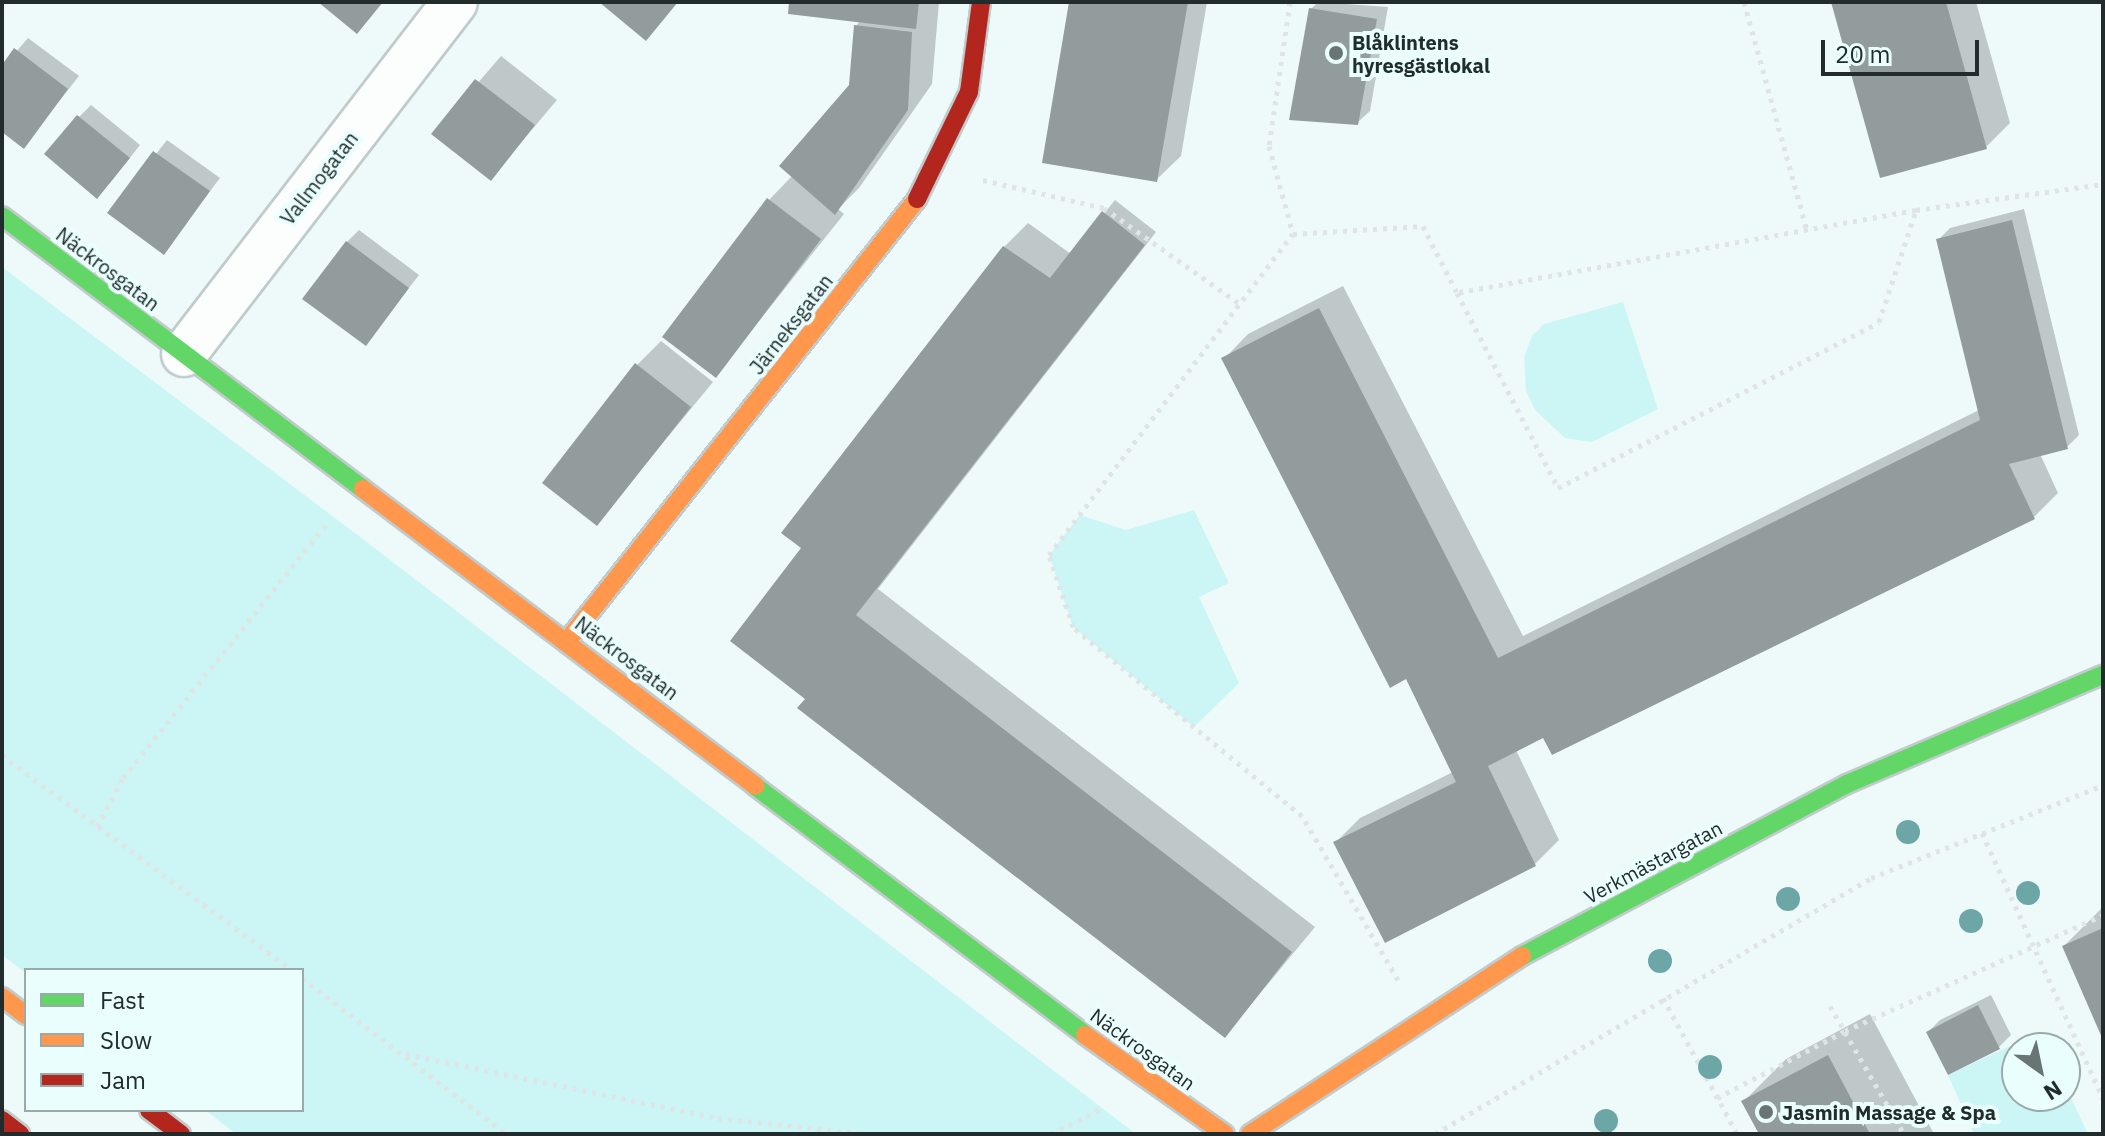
<!DOCTYPE html>
<html>
<head>
<meta charset="utf-8">
<style>
  body { margin:0 }
  #map { position:relative; width:2105px; height:1136px; overflow:hidden; background:#eefafa; font-family:"IBM Plex Sans",sans-serif }
  div>[style] { position:absolute }
  .green>* { inset:0; background:#ccf5f5 }
  .shadow>* { inset:0; background:#0003 }
  .building>* { inset:0; background:#939c9c }
  .path>* { height:5px; margin-top:-2.5px; transform-origin:0; background:repeating-linear-gradient(90deg,#e0e4e4 0 4px,transparent 0 10px) }
  .roads { filter:drop-shadow(2px 0 #c1cbcb) drop-shadow(-2px 0 #c1cbcb) drop-shadow(0 2px #c1cbcb) drop-shadow(0 -2px #c1cbcb) }
  .street>* { height:44px; margin:-22px; padding:0 22px; transform-origin:22px; border-radius:22px; background:#fcfefe }
  .fast>* { height:18px; margin:-9px; padding:0 9px; transform-origin:9px; border-radius:9px; background:#63d668 }
  .slow>* { height:18px; margin:-9px; padding:0 9px; transform-origin:9px; border-radius:9px; background:#ff974d }
  .jam>* { height:18px; margin:-9px; padding:0 9px; transform-origin:9px; border-radius:9px; background:#b3261e }
  .trees>* { width:24px; height:24px; margin:-12px; border-radius:50%; background:#6da6a7 }
  .dots>* { width:22px; height:22px; translate:-50% -50%; box-sizing:border-box; border:4px solid #eafefe; border-radius:50% }
  span { translate:-50% -50%; white-space:nowrap; text-align:center; line-height:1.15; -webkit-text-stroke:8px #eafefe; paint-order:stroke }
  .poi-label { font-size:20px; color:#222c2c; font-weight:700 }
  .left { translate:0 -50%; text-align:left }
  .street-label { font-size:20px; color:#222c2c }
  .frame { position:absolute; inset:0; border:4px solid #222c2c; pointer-events:none }
  .legend { position:absolute; left:24px; top:968px; width:280px; height:144px; box-sizing:border-box; background:#eafefe; border:2px solid #9aaaaa; margin:0; padding:10px 14px; list-style:none; font-size:24px; color:#222c2c }
  .legend li { display:flex; align-items:center; gap:16px; height:40px }
  .legend b { width:40px; border:2px solid #9aaaaa }
  .north { position:absolute; left:2001px; top:1032px; width:80px; height:80px; box-sizing:border-box; background:#eafefe; border:2px solid #9aaaaa; border-radius:50%; rotate:147deg; font-size:22px; font-weight:700; line-height:32px; text-align:center; color:#222c2c }
  .north::after { content:''; display:block; margin:auto; width:28px; height:36px; background:#697474; clip-path:polygon(50% 0,100% 100%,50% 72%,0 100%) }
  .scale { position:absolute; left:1821px; top:40px; width:158px; height:36px; box-sizing:border-box; border:4px solid #222c2c; border-top:0; padding-left:10px; font-size:24px; line-height:28px; white-space:nowrap; color:#222c2c; -webkit-text-stroke:6px #eafefe; paint-order:stroke }
</style>
</head>
<body>
<div id="map">
  <div class="green">
    <div style="clip-path:polygon(2px 267px,372px 546px,1136px 1134px,236px 1134px,205px 1110px,302px 1110px,302px 970px,26px 973px,2px 955px)"></div>
    <div style="clip-path:polygon(1623px 302px,1658px 409px,1592px 442px,1565px 438px,1535px 410px,1526px 391px,1524px 357px,1532px 336px,1544px 324px)"></div>
    <div style="clip-path:polygon(1194px 510px,1229px 583px,1199px 597px,1239px 683px,1194px 727px,1073px 627px,1049px 555px,1080px 515px,1126px 530px)"></div>
    <div style="clip-path:polygon(2040px 1032px,2047px 1048px,2017px 1048px,2017px 1096px,2065px 1096px,2065px 1085px,2088px 1134px,1974px 1134px,1948px 1075px)"></div>
  </div>
  <div class="shadow">
    <div style="clip-path:polygon(791px 2px,939px 2px,932px 84px,859px 188px,838px 209px,844px 214px,716px 375px,769px 200px,793px 175px,851px 85px,856px 26px,861px 20px)"></div>
    <div style="clip-path:polygon(1071px 2px,1207px 2px,1181px 156px,1156px 180px)"></div>
    <div style="clip-path:polygon(1318px 2px,1388px 7px,1370px 111px,1357px 123px,1311px 9px)"></div>
    <div style="clip-path:polygon(1833px 2px,1976px 2px,2010px 123px,1986px 147px)"></div>
    <div style="clip-path:polygon(28px 38px,79px 76px,24px 146px,2px 130px,2px 68px)"></div>
    <div style="clip-path:polygon(501px 56px,557px 100px,491px 178px,434px 134px)"></div>
    <div style="clip-path:polygon(91px 105px,140px 145px,109px 184px,79px 117px)"></div>
    <div style="clip-path:polygon(167px 140px,220px 178px,164px 252px,110px 213px)"></div>
    <div style="clip-path:polygon(1115px 200px,1156px 232px,878px 589px,1315px 927px,1225px 1036px,808px 699px,804px 548px,1004px 247px,1028px 223px,1071px 254px)"></div>
    <div style="clip-path:polygon(2024px 209px,2079px 435px,2067px 447px,2040px 454px,2058px 493px,2034px 517px,1553px 753px,1544px 735px,1516px 750px,1559px 840px,1535px 864px,1336px 842px,1360px 818px,1453px 772px,1407px 677px,1224px 359px,1248px 334px,1343px 286px,1523px 636px,1979px 410px,1938px 240px,1950px 228px)"></div>
    <div style="clip-path:polygon(359px 230px,419px 275px,366px 343px,347px 242px)"></div>
    <div style="clip-path:polygon(661px 341px,713px 382px,597px 523px,637px 365px)"></div>
    <div style="clip-path:polygon(2103px 907px,2103px 1035px,2064px 946px)"></div>
    <div style="clip-path:polygon(1991px 995px,2011px 1035px,1999px 1047px,1928px 1032px,1940px 1020px)"></div>
    <div style="clip-path:polygon(1870px 1014px,1934px 1134px,1761px 1134px,1744px 1101px,1786px 1059px)"></div>
  </div>
  <div class="building">
    <div style="clip-path:polygon(318px 2px,383px 2px,357px 34px)"></div>
    <div style="clip-path:polygon(599px 2px,678px 2px,646px 41px)"></div>
    <div style="clip-path:polygon(789px 2px,919px 2px,916px 29px,788px 14px)"></div>
    <div style="clip-path:polygon(1069px 2px,1188px 2px,1157px 182px,1042px 163px)"></div>
    <div style="clip-path:polygon(1831px 2px,1946px 2px,1987px 149px,1880px 178px)"></div>
    <div style="clip-path:polygon(1309px 8px,1377px 19px,1358px 125px,1289px 120px)"></div>
    <div style="clip-path:polygon(854px 25px,912px 32px,908px 110px,835px 215px,779px 166px,849px 85px)"></div>
    <div style="clip-path:polygon(14px 48px,68px 89px,24px 149px,2px 132px,2px 65px)"></div>
    <div style="clip-path:polygon(475px 79px,535px 125px,491px 181px,431px 134px)"></div>
    <div style="clip-path:polygon(77px 115px,130px 158px,97px 199px,44px 154px)"></div>
    <div style="clip-path:polygon(153px 151px,210px 191px,164px 255px,107px 213px)"></div>
    <div style="clip-path:polygon(767px 198px,821px 239px,716px 378px,662px 337px)"></div>
    <div style="clip-path:polygon(1102px 211px,1145px 245px,856px 615px,1292px 952px,1225px 1038px,797px 708px,805px 699px,730px 641px,801px 548px,781px 533px,1003px 246px,1050px 278px)"></div>
    <div style="clip-path:polygon(2012px 220px,2068px 449px,2009px 464px,2035px 519px,1552px 755px,1543px 738px,1488px 766px,1536px 866px,1385px 943px,1333px 842px,1456px 782px,1406px 679px,1390px 688px,1221px 358px,1319px 308px,1498px 658px,1980px 420px,1936px 239px)"></div>
    <div style="clip-path:polygon(346px 241px,409px 288px,366px 346px,302px 299px)"></div>
    <div style="clip-path:polygon(635px 363px,691px 407px,597px 526px,542px 483px)"></div>
    <div style="clip-path:polygon(2103px 928px,2103px 1040px,2062px 946px)"></div>
    <div style="clip-path:polygon(1978px 1005px,2000px 1049px,1948px 1075px,1926px 1032px)"></div>
    <div style="clip-path:polygon(1828px 1055px,1870px 1134px,1759px 1134px,1741px 1101px)"></div>
  </div>
  <div class="path">
    <div style="left:1290px;top:2px;width:146px;rotate:98.3deg"></div>
    <div style="left:1269px;top:146px;width:91px;rotate:74.7deg"></div>
    <div style="left:1744px;top:2px;width:237px;rotate:74.6deg"></div>
    <div style="left:983px;top:180px;width:124px;rotate:13deg"></div>
    <div style="left:1104px;top:208px;width:166px;rotate:35.2deg"></div>
    <div style="left:1916px;top:210px;width:189px;rotate:-7.9deg"></div>
    <div style="left:2px;top:755px;width:360px;rotate:36.6deg"></div>
    <div style="left:97px;top:827px;width:55px;rotate:-62deg"></div>
    <div style="left:123px;top:778px;width:328px;rotate:-51.3deg"></div>
    <div style="left:1982px;top:833px;width:292px;rotate:65.5deg"></div>
    <div style="left:302px;top:978px;width:257px;rotate:37.4deg"></div>
    <div style="left:1398px;top:980px;width:190px;rotate:-120.3deg"></div>
    <div style="left:1302px;top:816px;width:297px;rotate:-140.5deg"></div>
    <div style="left:1073px;top:627px;width:76px;rotate:-108.4deg"></div>
    <div style="left:1049px;top:555px;width:403px;rotate:-52.8deg"></div>
    <div style="left:1293px;top:234px;width:130px;rotate:-3.5deg"></div>
    <div style="left:1423px;top:226px;width:75px;rotate:63.1deg"></div>
    <div style="left:1457px;top:293px;width:220px;rotate:62.6deg"></div>
    <div style="left:1558px;top:488px;width:361px;rotate:-27.3deg"></div>
    <div style="left:1879px;top:322px;width:118px;rotate:-71.7deg"></div>
    <div style="left:1916px;top:210px;width:466px;rotate:169.8deg"></div>
    <div style="left:1663px;top:998px;width:155px;rotate:61.4deg"></div>
    <div style="left:1830px;top:1006px;width:148px;rotate:60deg"></div>
    <div style="left:406px;top:1054px;width:318px;rotate:11.6deg"></div>
    <div style="left:718px;top:1118px;width:150px;rotate:6.1deg"></div>
    <div style="left:1717px;top:1098px;width:144px;rotate:-27.6deg"></div>
    <div style="left:1845px;top:1031px;width:283px;rotate:-24.2deg"></div>
    <div style="left:1051px;top:1134px;width:56px;rotate:-26.6deg"></div>
    <div style="left:1435px;top:1134px;width:506px;rotate:-30.42deg"></div>
    <div style="left:1871px;top:878px;width:250px;rotate:-21.8deg"></div>
  </div>
  <div class="roads">
    <div class="street">
      <div style="left:184px;top:354px;width:444px;rotate:-52.4deg"></div>
    </div>
    <div class="fast">
      <div style="left:2px;top:216px;width:453px;rotate:37.1deg"></div>
      <div style="left:755px;top:786px;width:413px;rotate:37deg"></div>
      <div style="left:1522px;top:956px;width:368px;rotate:-27.9deg"></div>
      <div style="left:1847px;top:784px;width:278px;rotate:-23.1deg"></div>
    </div>
    <div class="slow">
      <div style="left:363px;top:489px;width:492px;rotate:37.1deg"></div>
      <div style="left:568px;top:640px;width:562px;rotate:-51.64deg"></div>
      <div style="left:2px;top:997px;width:30px;rotate:37deg"></div>
      <div style="left:1085px;top:1035px;width:171px;rotate:35.3deg"></div>
      <div style="left:1250px;top:1134px;width:325px;rotate:-33.2deg"></div>
    </div>
    <div class="jam">
      <div style="left:917px;top:199px;width:119px;rotate:-64.1deg"></div>
      <div style="left:969px;top:92px;width:91px;rotate:-82.4deg"></div>
      <div style="left:149px;top:1110px;width:40px;rotate:37deg"></div>
      <div style="left:2px;top:1120px;width:23px;rotate:38deg"></div>
    </div>
  </div>
  <div class="trees">
    <div style="left:1908px;top:832px"></div>
    <div style="left:2028px;top:893px"></div>
    <div style="left:1788px;top:899px"></div>
    <div style="left:1971px;top:921px"></div>
    <div style="left:1660px;top:961px"></div>
    <div style="left:1710px;top:1067px"></div>
    <div style="left:1606px;top:1121px"></div>
  </div>
  <div class="dots">
    <div style="left:1336px;top:53px;background:#697474"></div>
    <div style="left:1766px;top:1112px;background:#697474"></div>
  </div>
  <div class="poi-label">
    <span class="left" style="left:1352px;top:54px">Blåklintens<br>hyresgästlokal</span>
    <span class="left" style="left:1782px;top:1112px">Jasmin Massage &amp; Spa</span>
  </div>
  <div class="street-label">
    <span style="left:319px;top:178px;rotate:-52deg">Vallmogatan</span>
    <span style="left:108px;top:269px;rotate:37deg">Näckrosgatan</span>
    <span style="left:791px;top:324px;rotate:-52deg">Järneksgatan</span>
    <span style="left:627px;top:658px;rotate:37deg">Näckrosgatan</span>
    <span style="left:1653px;top:862px;rotate:-28deg">Verkmästargatan</span>
    <span style="left:1143px;top:1049px;rotate:36deg">Näckrosgatan</span>
  </div>
  <div class="frame"></div>
  <ul class="legend">
  <li><b style="height:10px;background:#63d668"></b>Fast</li>
  <li><b style="height:10px;background:#ff974d"></b>Slow</li>
  <li><b style="height:10px;background:#b3261e"></b>Jam</li>
  </ul>
  <div class="north">N</div>
  <div class="scale">20 m</div>
</div>
</body>
</html>
